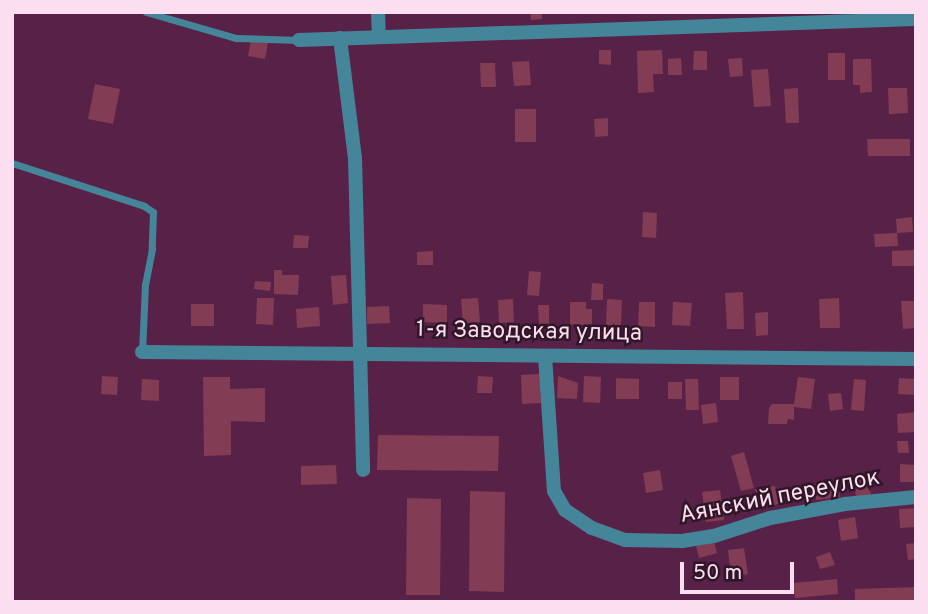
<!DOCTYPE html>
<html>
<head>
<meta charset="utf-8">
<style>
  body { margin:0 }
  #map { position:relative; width:928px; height:614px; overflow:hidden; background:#582248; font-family:Overpass,sans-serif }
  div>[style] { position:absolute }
  .building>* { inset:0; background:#823c53 }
  .service>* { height:7px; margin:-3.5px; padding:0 3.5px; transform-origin:3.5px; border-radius:3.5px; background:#458599 }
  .minor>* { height:14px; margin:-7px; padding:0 7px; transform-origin:7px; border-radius:7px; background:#458599 }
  span { translate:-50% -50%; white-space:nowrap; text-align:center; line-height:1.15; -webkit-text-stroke:5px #2f1727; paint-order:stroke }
  .street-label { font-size:23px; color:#fbdff0 }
  .frame { position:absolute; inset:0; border:14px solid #fbdff0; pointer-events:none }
  .scale { position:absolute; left:680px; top:562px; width:114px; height:32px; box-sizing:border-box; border:4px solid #fbdff0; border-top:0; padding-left:9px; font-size:21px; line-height:24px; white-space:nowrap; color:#fbdff0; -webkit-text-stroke:5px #2f1727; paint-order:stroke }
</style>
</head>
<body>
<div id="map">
  <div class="building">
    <div style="clip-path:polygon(530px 12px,542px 12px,542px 19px,531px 20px)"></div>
    <div style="clip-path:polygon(251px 40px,268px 43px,265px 59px,248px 56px)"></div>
    <div style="clip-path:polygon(599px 50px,611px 50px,611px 65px,599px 64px)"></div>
    <div style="clip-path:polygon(662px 50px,663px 74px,653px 74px,654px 92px,638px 93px,637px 51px)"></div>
    <div style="clip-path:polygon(694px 51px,707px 51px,707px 70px,693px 70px)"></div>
    <div style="clip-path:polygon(828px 53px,845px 53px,845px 80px,828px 80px)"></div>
    <div style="clip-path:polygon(681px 58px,682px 75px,668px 75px,668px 59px)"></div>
    <div style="clip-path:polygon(742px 58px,743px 76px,730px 77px,728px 59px)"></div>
    <div style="clip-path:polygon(853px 59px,871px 59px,872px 92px,860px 93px,860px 85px,853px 85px)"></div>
    <div style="clip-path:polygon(529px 61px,531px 85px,514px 86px,512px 62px)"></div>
    <div style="clip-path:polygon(480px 63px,495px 63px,496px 87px,481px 87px)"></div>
    <div style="clip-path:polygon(768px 69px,771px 106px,754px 107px,751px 70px)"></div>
    <div style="clip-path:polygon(95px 84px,120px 89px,113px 124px,88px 119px)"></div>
    <div style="clip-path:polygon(798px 88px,799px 123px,786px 123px,784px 89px)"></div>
    <div style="clip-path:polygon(888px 88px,907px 88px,908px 113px,889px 114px)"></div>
    <div style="clip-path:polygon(515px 109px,536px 109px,536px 142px,515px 142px)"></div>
    <div style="clip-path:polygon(608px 118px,608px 136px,595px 137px,594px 119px)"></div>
    <div style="clip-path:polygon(867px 139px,910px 139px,910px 156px,868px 156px)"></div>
    <div style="clip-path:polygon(643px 212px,657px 213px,656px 238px,642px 237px)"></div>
    <div style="clip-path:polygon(912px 217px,913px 232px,897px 233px,896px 219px)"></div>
    <div style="clip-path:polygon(897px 233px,898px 246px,875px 247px,874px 234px)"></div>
    <div style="clip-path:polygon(294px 235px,309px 236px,308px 248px,293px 248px)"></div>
    <div style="clip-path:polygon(914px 250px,914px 266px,892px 266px,892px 251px)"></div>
    <div style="clip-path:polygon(433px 251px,433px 265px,417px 265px,417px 252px)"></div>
    <div style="clip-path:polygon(274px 270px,282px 270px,282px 275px,299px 275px,298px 295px,274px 294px)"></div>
    <div style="clip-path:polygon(529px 271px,541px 272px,539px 296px,527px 295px)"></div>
    <div style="clip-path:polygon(346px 275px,348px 303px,333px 305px,331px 276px)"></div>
    <div style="clip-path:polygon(255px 281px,271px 282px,270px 291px,254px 289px)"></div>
    <div style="clip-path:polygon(592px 283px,603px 284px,603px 300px,591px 300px)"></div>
    <div style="clip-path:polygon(743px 292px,744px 329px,727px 329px,725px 293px)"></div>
    <div style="clip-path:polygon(257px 298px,274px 298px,273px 325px,256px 324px)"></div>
    <div style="clip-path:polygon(478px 298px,480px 322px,463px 323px,461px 299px)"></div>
    <div style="clip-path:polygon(839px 298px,840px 328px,820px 328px,819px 299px)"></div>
    <div style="clip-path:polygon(513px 299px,514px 322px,499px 323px,498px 300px)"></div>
    <div style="clip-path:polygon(607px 299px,622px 300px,621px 326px,606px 325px)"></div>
    <div style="clip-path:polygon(901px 301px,916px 301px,916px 328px,903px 329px)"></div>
    <div style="clip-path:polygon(570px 302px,586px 302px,586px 309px,592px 309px,592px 325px,570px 325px)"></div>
    <div style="clip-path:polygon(639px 302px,655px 302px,655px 327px,638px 326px)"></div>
    <div style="clip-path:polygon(673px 302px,692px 303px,690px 326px,672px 325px)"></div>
    <div style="clip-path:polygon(191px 304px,214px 304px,214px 326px,191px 326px)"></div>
    <div style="clip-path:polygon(423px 304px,447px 305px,447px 323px,423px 322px)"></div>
    <div style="clip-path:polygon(538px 305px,549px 305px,549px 325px,539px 325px)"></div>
    <div style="clip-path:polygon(389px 306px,390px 323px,367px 324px,367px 307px)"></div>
    <div style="clip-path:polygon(319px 307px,320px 326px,297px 328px,296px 309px)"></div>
    <div style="clip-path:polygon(768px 312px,768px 335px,756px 336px,755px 313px)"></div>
    <div style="clip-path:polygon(540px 374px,541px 403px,522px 404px,521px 375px)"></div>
    <div style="clip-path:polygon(102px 376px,118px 377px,117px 395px,101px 394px)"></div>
    <div style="clip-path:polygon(478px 376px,493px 377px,492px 393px,477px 393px)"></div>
    <div style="clip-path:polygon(558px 376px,578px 383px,577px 399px,557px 398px)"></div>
    <div style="clip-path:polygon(584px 376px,601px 377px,600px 403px,583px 402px)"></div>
    <div style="clip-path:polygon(203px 377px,230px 377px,230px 389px,265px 388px,265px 422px,231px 421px,231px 455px,204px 456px)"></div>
    <div style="clip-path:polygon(720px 377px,739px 377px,739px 400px,720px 400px)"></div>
    <div style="clip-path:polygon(798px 377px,815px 379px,811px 409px,794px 407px,794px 420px,788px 419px,787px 424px,768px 424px,769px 408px,772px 404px,794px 404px)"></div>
    <div style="clip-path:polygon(616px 378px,639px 379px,639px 399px,616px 399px)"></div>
    <div style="clip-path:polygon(899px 378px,916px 379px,916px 395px,898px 394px)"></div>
    <div style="clip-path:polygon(142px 379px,159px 380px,159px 401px,141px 400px)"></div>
    <div style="clip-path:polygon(685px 379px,698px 379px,699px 410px,686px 410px)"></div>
    <div style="clip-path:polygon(854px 379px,866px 380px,864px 411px,851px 410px)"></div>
    <div style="clip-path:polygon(668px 382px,682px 382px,682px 399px,668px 399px)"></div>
    <div style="clip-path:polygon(841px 393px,843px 409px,830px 411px,828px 394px)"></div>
    <div style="clip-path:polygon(716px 403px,718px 422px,703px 424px,701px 405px)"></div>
    <div style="clip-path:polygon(916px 412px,916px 432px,898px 433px,897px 414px)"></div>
    <div style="clip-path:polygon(378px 435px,499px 436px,498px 471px,377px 470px)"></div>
    <div style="clip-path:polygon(897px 441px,908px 441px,909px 453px,898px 453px)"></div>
    <div style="clip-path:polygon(744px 452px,754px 488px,741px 491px,731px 456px)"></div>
    <div style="clip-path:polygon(900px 464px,916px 465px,916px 482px,900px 482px)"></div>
    <div style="clip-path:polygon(336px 465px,337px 484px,301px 485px,301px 466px)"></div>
    <div style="clip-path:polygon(660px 470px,663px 490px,646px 493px,643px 473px)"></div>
    <div style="clip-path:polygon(869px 479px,871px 496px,856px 498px,854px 480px)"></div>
    <div style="clip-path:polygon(838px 481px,840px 497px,816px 500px,814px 484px)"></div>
    <div style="clip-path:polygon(775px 486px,779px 504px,759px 508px,755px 489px)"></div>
    <div style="clip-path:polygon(720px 490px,724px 520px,706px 522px,702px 492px)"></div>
    <div style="clip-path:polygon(470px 491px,505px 492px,504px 592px,469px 591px)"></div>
    <div style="clip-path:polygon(407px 498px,441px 499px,440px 595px,406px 595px)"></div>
    <div style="clip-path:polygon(916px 508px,916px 527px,900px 528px,899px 509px)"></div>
    <div style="clip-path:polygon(855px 517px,858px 538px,841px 541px,838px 520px)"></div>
    <div style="clip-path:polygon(714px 542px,717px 553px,699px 558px,696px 546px)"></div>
    <div style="clip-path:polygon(916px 543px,916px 559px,908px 560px,906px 544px)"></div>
    <div style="clip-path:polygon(744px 548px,748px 574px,731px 577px,728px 550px)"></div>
    <div style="clip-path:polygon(830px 552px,835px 565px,820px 569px,816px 557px)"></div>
    <div style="clip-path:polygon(837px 579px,838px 594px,795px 598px,793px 583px)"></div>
    <div style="clip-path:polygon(916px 587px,916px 602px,855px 602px,855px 589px)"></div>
  </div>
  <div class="service">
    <div style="left:146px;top:12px;width:94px;rotate:16.1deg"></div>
    <div style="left:236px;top:38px;width:63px;rotate:1.8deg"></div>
    <div style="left:12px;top:163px;width:139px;rotate:18deg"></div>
    <div style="left:144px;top:206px;width:11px;rotate:34deg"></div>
    <div style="left:153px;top:212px;width:37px;rotate:92deg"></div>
    <div style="left:152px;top:249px;width:36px;rotate:101deg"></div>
    <div style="left:145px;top:284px;width:68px;rotate:92.5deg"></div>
  </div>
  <div class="minor">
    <div style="left:378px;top:12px;width:24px;rotate:88deg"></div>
    <div style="left:340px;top:38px;width:121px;rotate:82.9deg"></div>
    <div style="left:355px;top:158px;width:312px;rotate:88.5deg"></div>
    <div style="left:299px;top:40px;width:616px;rotate:-1.95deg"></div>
    <div style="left:142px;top:352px;width:774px;rotate:0.52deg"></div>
    <div style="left:545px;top:356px;width:135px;rotate:86.2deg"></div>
    <div style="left:554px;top:491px;width:22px;rotate:60deg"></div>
    <div style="left:565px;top:510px;width:32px;rotate:34deg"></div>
    <div style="left:592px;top:528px;width:35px;rotate:20deg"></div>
    <div style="left:625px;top:540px;width:57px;rotate:1deg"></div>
    <div style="left:682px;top:541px;width:32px;rotate:-9deg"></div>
    <div style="left:714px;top:536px;width:59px;rotate:-17.8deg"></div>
    <div style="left:770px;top:518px;width:76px;rotate:-10.6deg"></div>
    <div style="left:845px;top:504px;width:71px;rotate:-5.6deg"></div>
  </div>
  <div class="street-label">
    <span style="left:529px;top:333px;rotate:1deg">1-я Заводская улица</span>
    <span style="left:780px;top:498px;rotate:-11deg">Аянский переулок</span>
  </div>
  <div class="frame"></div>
  <div class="scale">50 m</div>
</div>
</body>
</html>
